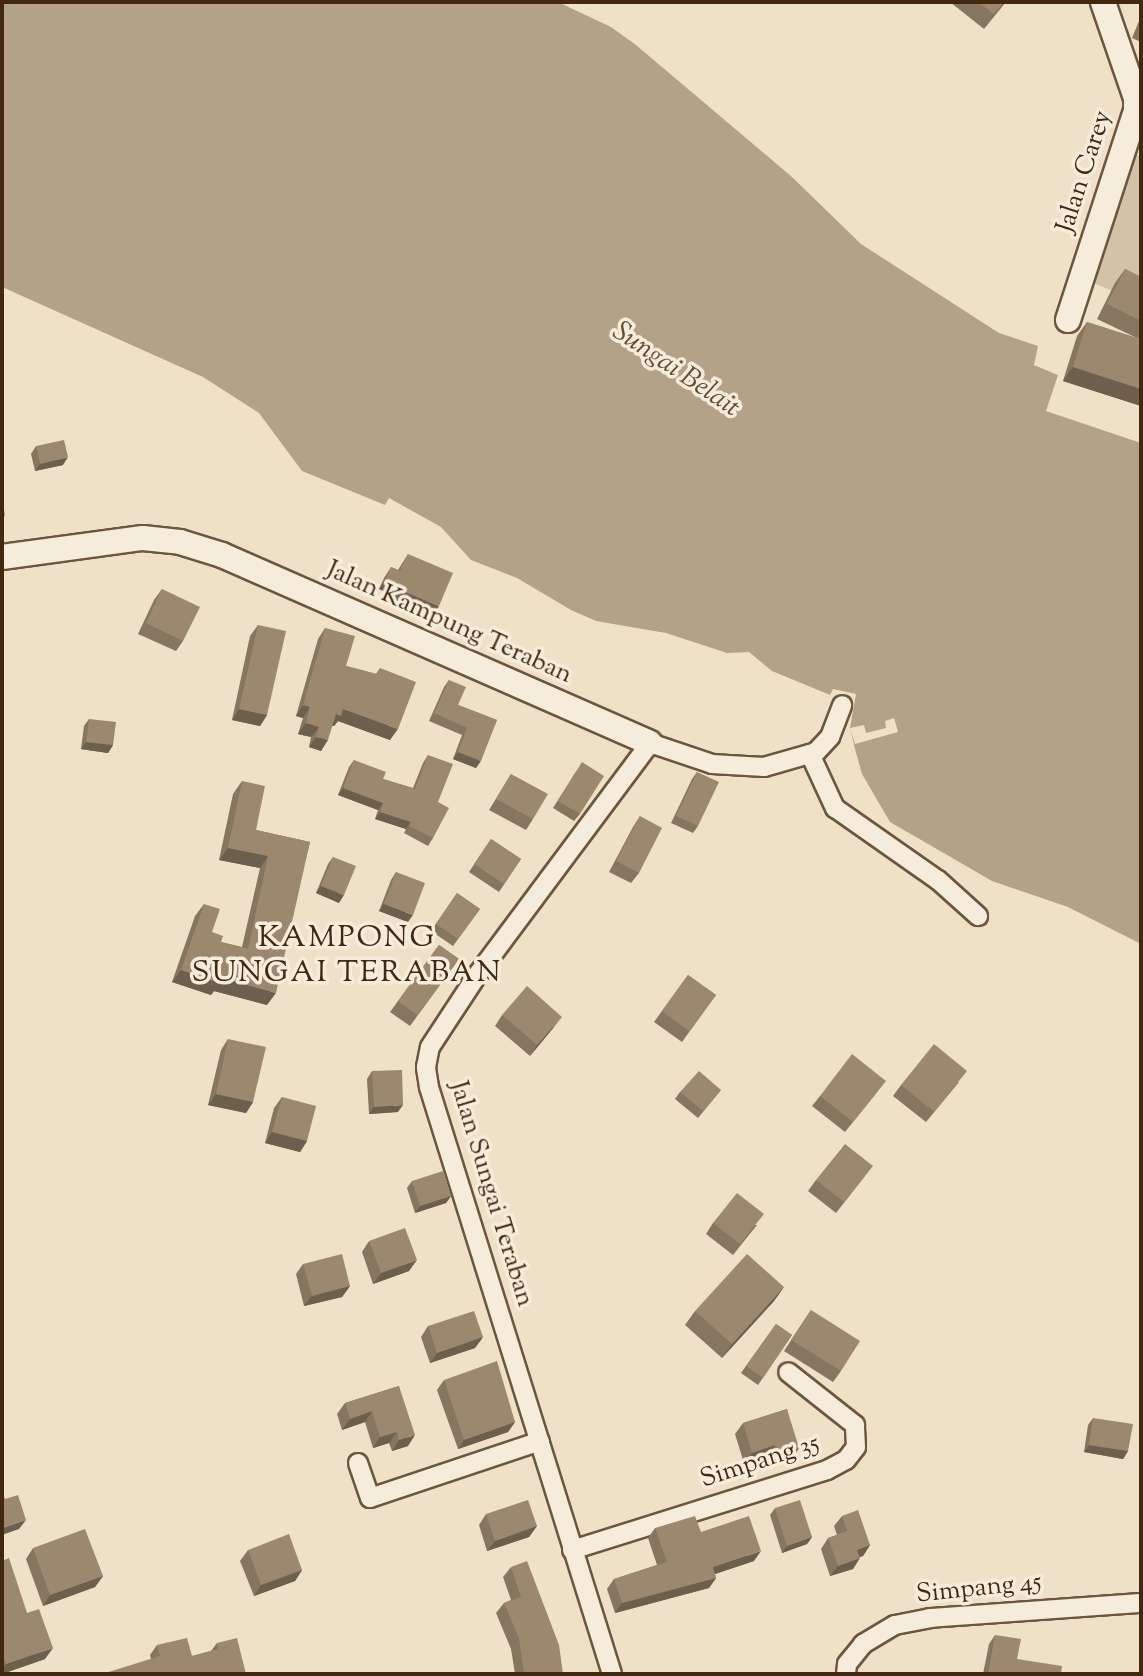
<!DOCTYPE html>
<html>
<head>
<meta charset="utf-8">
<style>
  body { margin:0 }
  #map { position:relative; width:1143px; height:1676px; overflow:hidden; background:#efe1c7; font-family:"Sorts Mill Goudy",serif }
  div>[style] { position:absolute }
  .green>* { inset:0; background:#d2c2a8 }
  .water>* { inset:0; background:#b4a288 }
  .pier>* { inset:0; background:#efe1c7 }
  .roads { filter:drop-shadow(2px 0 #6d563d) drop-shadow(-2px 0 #6d563d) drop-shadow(0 2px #6d563d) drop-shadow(0 -2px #6d563d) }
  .street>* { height:18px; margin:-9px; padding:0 9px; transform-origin:9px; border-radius:9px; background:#f5ecdb }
  .secondary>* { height:24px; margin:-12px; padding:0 12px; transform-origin:12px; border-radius:12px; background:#f5ecdb }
  .wall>* { inset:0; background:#86755f }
  .shaded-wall>* { inset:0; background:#6d5f4e }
  .building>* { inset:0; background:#9c886f }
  span { translate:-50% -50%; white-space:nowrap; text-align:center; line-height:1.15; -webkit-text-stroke:7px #f5ecdb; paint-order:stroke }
  .street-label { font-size:26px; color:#42280f }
  .water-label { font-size:28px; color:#644d33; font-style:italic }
  .quarter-label { font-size:30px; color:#42280f; letter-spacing:2px }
  .frame { position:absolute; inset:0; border:4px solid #42280f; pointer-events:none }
</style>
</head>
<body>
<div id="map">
  <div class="green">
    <div style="clip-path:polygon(1136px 155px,1141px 157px,1141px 304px,1094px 283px)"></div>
  </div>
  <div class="water">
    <div style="clip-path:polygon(2px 2px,558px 2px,611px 27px,636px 45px,792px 177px,861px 244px,999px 333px,1038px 346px,1034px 365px,1058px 375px,1046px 411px,1141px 443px,1141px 944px,1068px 907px,992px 881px,890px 822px,862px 774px,855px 749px,850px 728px,856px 694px,833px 689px,830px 695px,772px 671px,749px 652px,727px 653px,666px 633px,596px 621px,571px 610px,517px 578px,471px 560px,441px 527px,389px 498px,385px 505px,302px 471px,259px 413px,203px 377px,2px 287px)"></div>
  </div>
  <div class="pier">
    <div style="clip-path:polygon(894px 718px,898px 732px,855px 744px,850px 728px,864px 725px,866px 733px,886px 728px,885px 721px)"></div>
  </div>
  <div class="roads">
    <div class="street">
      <div style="left:810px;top:754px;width:60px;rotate:65.2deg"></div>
      <div style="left:835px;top:808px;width:126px;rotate:35deg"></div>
      <div style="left:938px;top:880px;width:54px;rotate:42deg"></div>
      <div style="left:358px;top:1463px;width:37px;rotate:71deg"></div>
      <div style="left:370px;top:1498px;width:179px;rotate:-18.5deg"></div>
      <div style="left:572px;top:1550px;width:267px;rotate:-17.4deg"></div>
      <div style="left:827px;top:1470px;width:21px;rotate:-28deg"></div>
      <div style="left:846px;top:1460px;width:16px;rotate:-52deg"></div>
      <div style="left:856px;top:1447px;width:22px;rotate:-93deg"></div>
      <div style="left:855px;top:1425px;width:85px;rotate:-141.7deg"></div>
      <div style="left:612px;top:1674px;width:615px;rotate:-107.32deg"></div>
      <div style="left:429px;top:1087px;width:20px;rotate:-99deg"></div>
      <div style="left:426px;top:1067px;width:20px;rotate:-79deg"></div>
      <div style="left:430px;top:1047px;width:87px;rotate:-56.7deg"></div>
      <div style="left:478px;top:974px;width:288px;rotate:-53.3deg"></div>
      <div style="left:650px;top:743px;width:65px;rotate:18.7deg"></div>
      <div style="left:712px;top:764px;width:52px;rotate:3.3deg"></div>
      <div style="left:764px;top:767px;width:54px;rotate:-16.1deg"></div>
      <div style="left:816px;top:752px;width:21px;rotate:-47deg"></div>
      <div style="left:830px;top:737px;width:34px;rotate:-69deg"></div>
      <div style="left:846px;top:1674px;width:10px;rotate:-84deg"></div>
      <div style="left:847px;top:1664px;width:26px;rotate:-51deg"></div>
      <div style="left:863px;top:1644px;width:37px;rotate:-31deg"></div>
      <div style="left:895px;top:1625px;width:36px;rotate:-11deg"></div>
      <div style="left:930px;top:1618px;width:212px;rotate:-4.1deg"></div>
    </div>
    <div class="secondary">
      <div style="left:1068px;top:320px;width:220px;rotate:-72deg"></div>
      <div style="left:1136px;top:111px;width:13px;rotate:-90deg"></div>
      <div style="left:1136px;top:98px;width:102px;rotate:-109deg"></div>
      <div style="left:2px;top:557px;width:142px;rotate:-7.7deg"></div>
      <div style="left:143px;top:538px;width:37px;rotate:6deg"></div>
      <div style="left:180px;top:542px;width:44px;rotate:17.2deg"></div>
      <div style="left:222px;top:555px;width:467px;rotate:23.7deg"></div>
    </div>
  </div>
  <div class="wall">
    <div style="clip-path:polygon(950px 2px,1006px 2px,984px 29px)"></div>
    <div style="clip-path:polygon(1141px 16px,1141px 42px,1132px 38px)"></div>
    <div style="clip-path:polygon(1125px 269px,1141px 277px,1141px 406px,1063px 381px,1077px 336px,1087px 322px,1139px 339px,1097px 319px,1115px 283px)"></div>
    <div style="clip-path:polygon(36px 446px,63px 465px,35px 471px,31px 454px)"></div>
    <div style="clip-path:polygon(408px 554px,432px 617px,386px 598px,388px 593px,379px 589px,384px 578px,391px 567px,398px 570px)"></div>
    <div style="clip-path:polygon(162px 589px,183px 641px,176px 651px,138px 634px,154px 600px)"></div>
    <div style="clip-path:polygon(258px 625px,267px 715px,260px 726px,232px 720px,250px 636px)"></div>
    <div style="clip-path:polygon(325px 628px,346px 666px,376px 674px,380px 668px,390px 740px,338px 721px,334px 726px,332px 726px,321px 751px,309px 747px,311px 737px,298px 734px,303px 718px,296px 716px,318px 639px)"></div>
    <div style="clip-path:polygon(449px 680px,458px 705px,497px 720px,476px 768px,453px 759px,462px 735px,429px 721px,444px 687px)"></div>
    <div style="clip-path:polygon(89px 719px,113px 745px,108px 753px,81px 749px,84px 726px)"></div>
    <div style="clip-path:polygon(428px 755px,438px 802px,433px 838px,428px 846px,404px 833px,406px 829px,375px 819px,378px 810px,338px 795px,349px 767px,354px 760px,383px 779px,413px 788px,423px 763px)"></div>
    <div style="clip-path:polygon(577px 770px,580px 814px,574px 821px,553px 808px)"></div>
    <div style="clip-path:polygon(697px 772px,698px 826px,693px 833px,671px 823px,692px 779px)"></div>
    <div style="clip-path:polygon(511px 774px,533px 819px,526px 830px,489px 810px)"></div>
    <div style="clip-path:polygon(242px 781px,256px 830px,310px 842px,267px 1005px,214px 991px,211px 995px,172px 982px,195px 916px,204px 904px,212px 932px,221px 942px,242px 947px,260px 868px,219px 860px,233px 794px)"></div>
    <div style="clip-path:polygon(640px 816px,639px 873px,631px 883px,609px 872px,633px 827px)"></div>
    <div style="clip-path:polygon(491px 839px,521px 859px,499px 892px,469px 872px)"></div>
    <div style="clip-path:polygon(333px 857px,339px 903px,316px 893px,328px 864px)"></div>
    <div style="clip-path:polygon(396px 872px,408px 922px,379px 911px,391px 880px)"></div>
    <div style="clip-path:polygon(457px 893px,480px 909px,453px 946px,431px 931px)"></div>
    <div style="clip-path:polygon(439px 945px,459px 959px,410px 1026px,390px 1012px)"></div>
    <div style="clip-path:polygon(688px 975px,716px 995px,682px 1042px,654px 1022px)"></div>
    <div style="clip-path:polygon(502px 1015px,554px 1027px,530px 1056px,495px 1026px)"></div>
    <div style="clip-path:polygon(228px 1039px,253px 1102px,246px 1113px,208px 1105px,221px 1050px)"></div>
    <div style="clip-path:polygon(372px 1071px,398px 1112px,369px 1114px,367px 1079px)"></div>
    <div style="clip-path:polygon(959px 1082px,926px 1122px,893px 1096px,901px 1085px)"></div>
    <div style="clip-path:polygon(721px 1090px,698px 1118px,675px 1099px,680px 1092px)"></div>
    <div style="clip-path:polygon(878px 1091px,845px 1132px,812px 1106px,820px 1096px)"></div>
    <div style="clip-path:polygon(282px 1097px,307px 1141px,300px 1152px,265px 1143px,274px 1108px)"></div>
    <div style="clip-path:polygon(865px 1176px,836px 1213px,808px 1191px,816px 1180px)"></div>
    <div style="clip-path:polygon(412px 1181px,451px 1196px,446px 1203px,415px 1213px,407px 1188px)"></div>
    <div style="clip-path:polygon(713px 1223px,757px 1225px,733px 1255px,706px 1234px)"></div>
    <div style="clip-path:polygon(369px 1241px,409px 1271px,373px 1284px,362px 1252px)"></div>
    <div style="clip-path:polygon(303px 1264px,350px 1286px,342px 1297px,304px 1306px,296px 1274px)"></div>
    <div style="clip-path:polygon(784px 1287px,774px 1301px,722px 1358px,685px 1325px,695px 1311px)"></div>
    <div style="clip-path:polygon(811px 1310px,841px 1371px,833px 1382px,784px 1351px)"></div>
    <div style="clip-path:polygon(776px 1324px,792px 1335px,758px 1385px,741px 1373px)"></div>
    <div style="clip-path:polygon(428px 1326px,483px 1337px,475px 1348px,430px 1363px,421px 1337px)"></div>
    <div style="clip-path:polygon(444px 1380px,515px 1422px,508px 1432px,458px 1449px,437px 1390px)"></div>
    <div style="clip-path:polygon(399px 1386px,408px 1446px,392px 1451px,389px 1443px,373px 1448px,365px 1422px,342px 1430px,337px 1414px,345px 1403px)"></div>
    <div style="clip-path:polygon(787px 1409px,792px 1459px,771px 1466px,768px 1456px,744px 1463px,735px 1434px,743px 1423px)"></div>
    <div style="clip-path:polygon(1093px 1418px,1128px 1451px,1123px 1459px,1084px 1452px,1088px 1425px)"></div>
    <div style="clip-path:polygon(775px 1508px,812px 1537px,807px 1544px,782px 1553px,770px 1515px)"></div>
    <div style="clip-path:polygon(486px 1514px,537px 1526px,529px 1537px,487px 1551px,479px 1525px)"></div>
    <div style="clip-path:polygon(842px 1516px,870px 1545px,863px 1556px,860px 1557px,853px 1569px,830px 1576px,821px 1549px,828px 1538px,837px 1535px,834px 1526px)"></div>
    <div style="clip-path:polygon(655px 1528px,701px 1532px,754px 1561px,715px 1574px,716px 1578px,709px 1588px,615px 1613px,607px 1589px,614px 1579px,657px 1565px,648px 1538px)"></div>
    <div style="clip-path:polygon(33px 1548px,103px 1576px,95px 1587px,43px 1606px,26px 1559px)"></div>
    <div style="clip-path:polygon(248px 1550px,302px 1570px,295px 1581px,254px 1596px,240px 1561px)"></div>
    <div style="clip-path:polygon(2px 1561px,27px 1613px,45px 1659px,2px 1674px)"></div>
    <div style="clip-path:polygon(511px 1567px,563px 1674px,515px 1674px,511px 1649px,496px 1613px,504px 1603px,511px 1600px,503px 1577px)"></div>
    <div style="clip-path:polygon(995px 1635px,1017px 1659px,1061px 1674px,983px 1674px,989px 1644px)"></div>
    <div style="clip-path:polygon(217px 1643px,246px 1674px,151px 1659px,150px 1655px,157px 1645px,192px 1656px,211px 1651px)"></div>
  </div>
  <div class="shaded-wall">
    <div style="clip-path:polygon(1073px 367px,1141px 389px,1141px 406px,1063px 381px)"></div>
    <div style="clip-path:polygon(68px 457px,63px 465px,35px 471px,40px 464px)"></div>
    <div style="clip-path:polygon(386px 579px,395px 583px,388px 593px,379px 589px)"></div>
    <div style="clip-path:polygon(393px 587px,439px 606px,432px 617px,386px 598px)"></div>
    <div style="clip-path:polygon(303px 705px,310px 707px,303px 718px,296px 716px)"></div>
    <div style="clip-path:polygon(239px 709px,267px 715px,260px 726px,232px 720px)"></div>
    <div style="clip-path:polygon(343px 709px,398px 729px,390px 740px,338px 721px,334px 726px,328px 725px,336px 714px)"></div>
    <div style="clip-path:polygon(306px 723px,319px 727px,311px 737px,298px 734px)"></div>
    <div style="clip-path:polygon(316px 737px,328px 740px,321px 751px,309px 747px)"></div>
    <div style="clip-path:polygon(86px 742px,113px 745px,108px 753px,81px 749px)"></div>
    <div style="clip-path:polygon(458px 752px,481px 761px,476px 768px,453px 759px)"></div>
    <div style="clip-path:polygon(343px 788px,383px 803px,378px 810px,338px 795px)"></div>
    <div style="clip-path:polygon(380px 812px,411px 822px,406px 829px,375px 819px)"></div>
    <div style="clip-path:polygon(228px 848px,268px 856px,260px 868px,219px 860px)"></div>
    <div style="clip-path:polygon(321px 886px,344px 895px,339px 903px,316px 893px)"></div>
    <div style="clip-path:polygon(384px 904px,413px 915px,408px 922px,379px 911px)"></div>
    <div style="clip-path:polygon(181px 970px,221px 978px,276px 993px,267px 1005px,214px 991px,211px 995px,172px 982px)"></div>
    <div style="clip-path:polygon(562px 1017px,554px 1027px,530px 1056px,537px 1045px)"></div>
    <div style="clip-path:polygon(216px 1094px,253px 1102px,246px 1113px,208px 1105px)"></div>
    <div style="clip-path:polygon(403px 1105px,398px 1112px,369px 1114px,374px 1107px)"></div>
    <div style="clip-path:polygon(272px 1132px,307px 1141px,300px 1152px,265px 1143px)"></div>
    <div style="clip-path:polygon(451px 1196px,446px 1203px,415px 1213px,420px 1206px)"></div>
    <div style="clip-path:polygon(417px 1260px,409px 1271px,373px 1284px,381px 1273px)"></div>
    <div style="clip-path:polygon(350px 1286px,342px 1297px,304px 1306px,312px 1296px)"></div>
    <div style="clip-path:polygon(784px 1287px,774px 1301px,722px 1358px,732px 1344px)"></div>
    <div style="clip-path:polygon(483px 1337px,475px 1348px,430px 1363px,437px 1353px)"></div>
    <div style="clip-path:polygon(372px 1411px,365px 1422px,342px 1430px,350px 1419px)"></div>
    <div style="clip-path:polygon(515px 1422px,508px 1432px,458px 1449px,464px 1440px)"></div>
    <div style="clip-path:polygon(397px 1432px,389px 1443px,373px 1448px,380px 1437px)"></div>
    <div style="clip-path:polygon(415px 1435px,408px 1446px,392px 1451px,399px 1440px)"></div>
    <div style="clip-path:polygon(775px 1445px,768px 1456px,744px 1463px,752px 1453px)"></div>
    <div style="clip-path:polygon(1089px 1445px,1128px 1451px,1123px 1459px,1084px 1452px)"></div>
    <div style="clip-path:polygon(799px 1448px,792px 1459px,771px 1466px,778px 1455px)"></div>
    <div style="clip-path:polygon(26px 1520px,19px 1529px,2px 1535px,2px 1528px)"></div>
    <div style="clip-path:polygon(537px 1526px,529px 1537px,487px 1551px,495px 1541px)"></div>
    <div style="clip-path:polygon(812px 1537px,807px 1544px,782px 1553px,787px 1546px)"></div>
    <div style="clip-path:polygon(870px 1545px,863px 1556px,850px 1560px,857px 1550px)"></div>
    <div style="clip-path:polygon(761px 1551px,754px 1561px,706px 1577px,713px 1567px)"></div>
    <div style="clip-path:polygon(860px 1558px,853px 1569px,830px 1576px,838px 1566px)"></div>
    <div style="clip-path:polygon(302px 1570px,295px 1581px,254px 1596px,261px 1585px)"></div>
    <div style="clip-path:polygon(103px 1576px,95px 1587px,43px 1606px,50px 1595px)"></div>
    <div style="clip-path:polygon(716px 1578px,709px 1588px,615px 1613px,622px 1603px)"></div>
    <div style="clip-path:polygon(53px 1648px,45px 1659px,2px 1674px,2px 1671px,6px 1664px)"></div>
  </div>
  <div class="building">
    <div style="clip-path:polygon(978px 2px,1004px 2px,994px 14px)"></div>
    <div style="clip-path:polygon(1125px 269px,1141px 277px,1141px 321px,1107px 304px)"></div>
    <div style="clip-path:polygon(1087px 322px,1141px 339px,1141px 389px,1073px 367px)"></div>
    <div style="clip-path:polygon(64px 440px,68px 457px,40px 464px,36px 446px)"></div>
    <div style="clip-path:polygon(2px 496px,5px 516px,2px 517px)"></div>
    <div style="clip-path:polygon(408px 554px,453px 573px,439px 606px,393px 587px,395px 583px,386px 579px,391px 567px,400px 571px)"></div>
    <div style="clip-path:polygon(162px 589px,200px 607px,183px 641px,146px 623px)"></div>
    <div style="clip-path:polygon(258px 625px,286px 631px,267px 715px,239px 709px)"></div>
    <div style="clip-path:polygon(325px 628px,355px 636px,346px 666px,377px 674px,380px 668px,416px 682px,398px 729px,343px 709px,341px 716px,336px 714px,328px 740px,316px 737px,319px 727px,306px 723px,310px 707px,303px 705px)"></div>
    <div style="clip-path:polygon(449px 680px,466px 687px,458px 705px,497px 720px,481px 761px,458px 752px,467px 728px,434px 713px)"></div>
    <div style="clip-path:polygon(89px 719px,116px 722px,113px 745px,86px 742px)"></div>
    <div style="clip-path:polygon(428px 755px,453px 764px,438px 802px,449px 808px,433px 838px,409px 826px,411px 822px,380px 812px,383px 803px,343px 788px,354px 760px,386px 772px,383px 779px,415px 789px)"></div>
    <div style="clip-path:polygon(582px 762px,604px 776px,580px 814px,558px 801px)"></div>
    <div style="clip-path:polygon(697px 772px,719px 782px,698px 826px,676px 816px)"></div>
    <div style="clip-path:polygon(511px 774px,548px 794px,533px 819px,496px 799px)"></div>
    <div style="clip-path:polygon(242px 781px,265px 786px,256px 830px,310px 842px,276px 993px,221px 978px,219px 983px,181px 970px,204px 904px,220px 909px,212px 932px,223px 936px,221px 942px,248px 949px,268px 856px,228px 848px)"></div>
    <div style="clip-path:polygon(640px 816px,662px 828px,639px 873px,616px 861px)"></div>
    <div style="clip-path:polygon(491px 839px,521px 859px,504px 884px,474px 864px)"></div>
    <div style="clip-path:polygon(333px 857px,356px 866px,344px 895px,321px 886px)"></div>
    <div style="clip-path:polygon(396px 872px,425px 883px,413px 915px,384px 904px)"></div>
    <div style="clip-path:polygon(457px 893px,480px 909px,458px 939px,436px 924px)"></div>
    <div style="clip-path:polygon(439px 945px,459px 959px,417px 1015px,398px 1001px)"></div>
    <div style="clip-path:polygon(688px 975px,716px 995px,689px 1031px,662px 1011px)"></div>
    <div style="clip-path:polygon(527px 986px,562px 1017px,537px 1045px,502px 1015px)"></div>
    <div style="clip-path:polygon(228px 1039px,266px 1047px,253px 1102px,216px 1094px)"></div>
    <div style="clip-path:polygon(934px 1044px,967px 1071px,934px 1112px,901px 1085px)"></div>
    <div style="clip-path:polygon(852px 1054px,886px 1081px,853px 1122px,820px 1096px)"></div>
    <div style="clip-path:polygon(402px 1070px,403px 1105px,374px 1107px,372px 1071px)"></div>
    <div style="clip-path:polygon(699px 1071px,721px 1090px,703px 1111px,680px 1092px)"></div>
    <div style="clip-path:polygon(282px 1097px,316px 1106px,307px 1141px,272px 1132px)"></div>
    <div style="clip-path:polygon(845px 1144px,873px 1166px,844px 1202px,816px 1180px)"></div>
    <div style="clip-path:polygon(443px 1171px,451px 1196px,420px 1206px,412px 1181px)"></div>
    <div style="clip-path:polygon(737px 1193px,764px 1214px,740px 1244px,713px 1223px)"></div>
    <div style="clip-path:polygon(405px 1228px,417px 1260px,381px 1273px,369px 1241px)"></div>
    <div style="clip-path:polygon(342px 1254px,350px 1286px,312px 1296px,303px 1264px)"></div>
    <div style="clip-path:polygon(747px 1254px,784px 1287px,732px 1344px,695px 1311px)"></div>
    <div style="clip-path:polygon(811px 1310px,860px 1341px,841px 1371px,791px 1340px)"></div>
    <div style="clip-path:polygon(474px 1311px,483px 1337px,437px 1353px,428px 1326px)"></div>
    <div style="clip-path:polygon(776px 1324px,792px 1335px,763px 1378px,746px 1366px)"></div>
    <div style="clip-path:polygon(497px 1361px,515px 1422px,464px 1440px,444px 1380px)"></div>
    <div style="clip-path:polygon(399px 1386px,415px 1435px,399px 1440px,397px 1432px,380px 1437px,372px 1411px,350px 1419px,345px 1403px)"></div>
    <div style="clip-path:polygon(787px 1409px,799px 1448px,778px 1455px,775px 1445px,752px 1453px,743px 1423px)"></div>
    <div style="clip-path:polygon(1093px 1418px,1133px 1424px,1128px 1451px,1089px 1445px)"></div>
    <div style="clip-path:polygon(2px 1491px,5px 1499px,18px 1495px,26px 1520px,2px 1528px)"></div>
    <div style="clip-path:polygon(528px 1500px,537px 1526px,495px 1541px,486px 1514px)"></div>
    <div style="clip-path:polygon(800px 1500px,812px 1537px,787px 1546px,775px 1508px)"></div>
    <div style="clip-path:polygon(858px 1510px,870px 1545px,857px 1550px,860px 1558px,838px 1566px,828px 1538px,847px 1531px,842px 1516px)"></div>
    <div style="clip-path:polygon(695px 1516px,701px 1532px,749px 1516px,761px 1551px,713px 1567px,716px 1578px,622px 1603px,614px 1579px,667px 1562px,655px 1528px)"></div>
    <div style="clip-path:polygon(85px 1529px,103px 1576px,50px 1595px,33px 1548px)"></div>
    <div style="clip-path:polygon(289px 1534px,302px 1570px,261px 1585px,248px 1550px)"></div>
    <div style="clip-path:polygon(9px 1558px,27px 1613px,39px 1609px,53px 1648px,6px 1664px,2px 1652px,2px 1561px)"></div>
    <div style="clip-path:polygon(527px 1561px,559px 1645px,563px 1674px,524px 1674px,519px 1638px,504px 1603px,521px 1597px,511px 1567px)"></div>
    <div style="clip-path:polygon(995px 1635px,1021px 1639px,1017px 1659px,1062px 1666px,1061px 1674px,988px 1674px)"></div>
    <div style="clip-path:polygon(187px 1638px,192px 1656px,218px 1649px,217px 1643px,237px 1638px,246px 1674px,102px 1674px,160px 1656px,157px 1645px)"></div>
  </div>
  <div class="street-label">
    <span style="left:1085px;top:172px;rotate:-72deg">Jalan Carey</span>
    <span style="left:449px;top:623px;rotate:24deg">Jalan Kampung Teraban</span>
    <span style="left:491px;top:1194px;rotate:73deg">Jalan Sungai Teraban</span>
    <span style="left:760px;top:1462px;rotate:-18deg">Simpang 35</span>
    <span style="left:979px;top:1589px;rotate:-6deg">Simpang 45</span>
  </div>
  <div class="water-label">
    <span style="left:676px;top:370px;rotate:34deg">Sungai Belait</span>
  </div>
  <div class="quarter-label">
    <span style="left:347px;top:956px">KAMPONG<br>SUNGAI TERABAN</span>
  </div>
  <div class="frame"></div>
</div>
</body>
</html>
